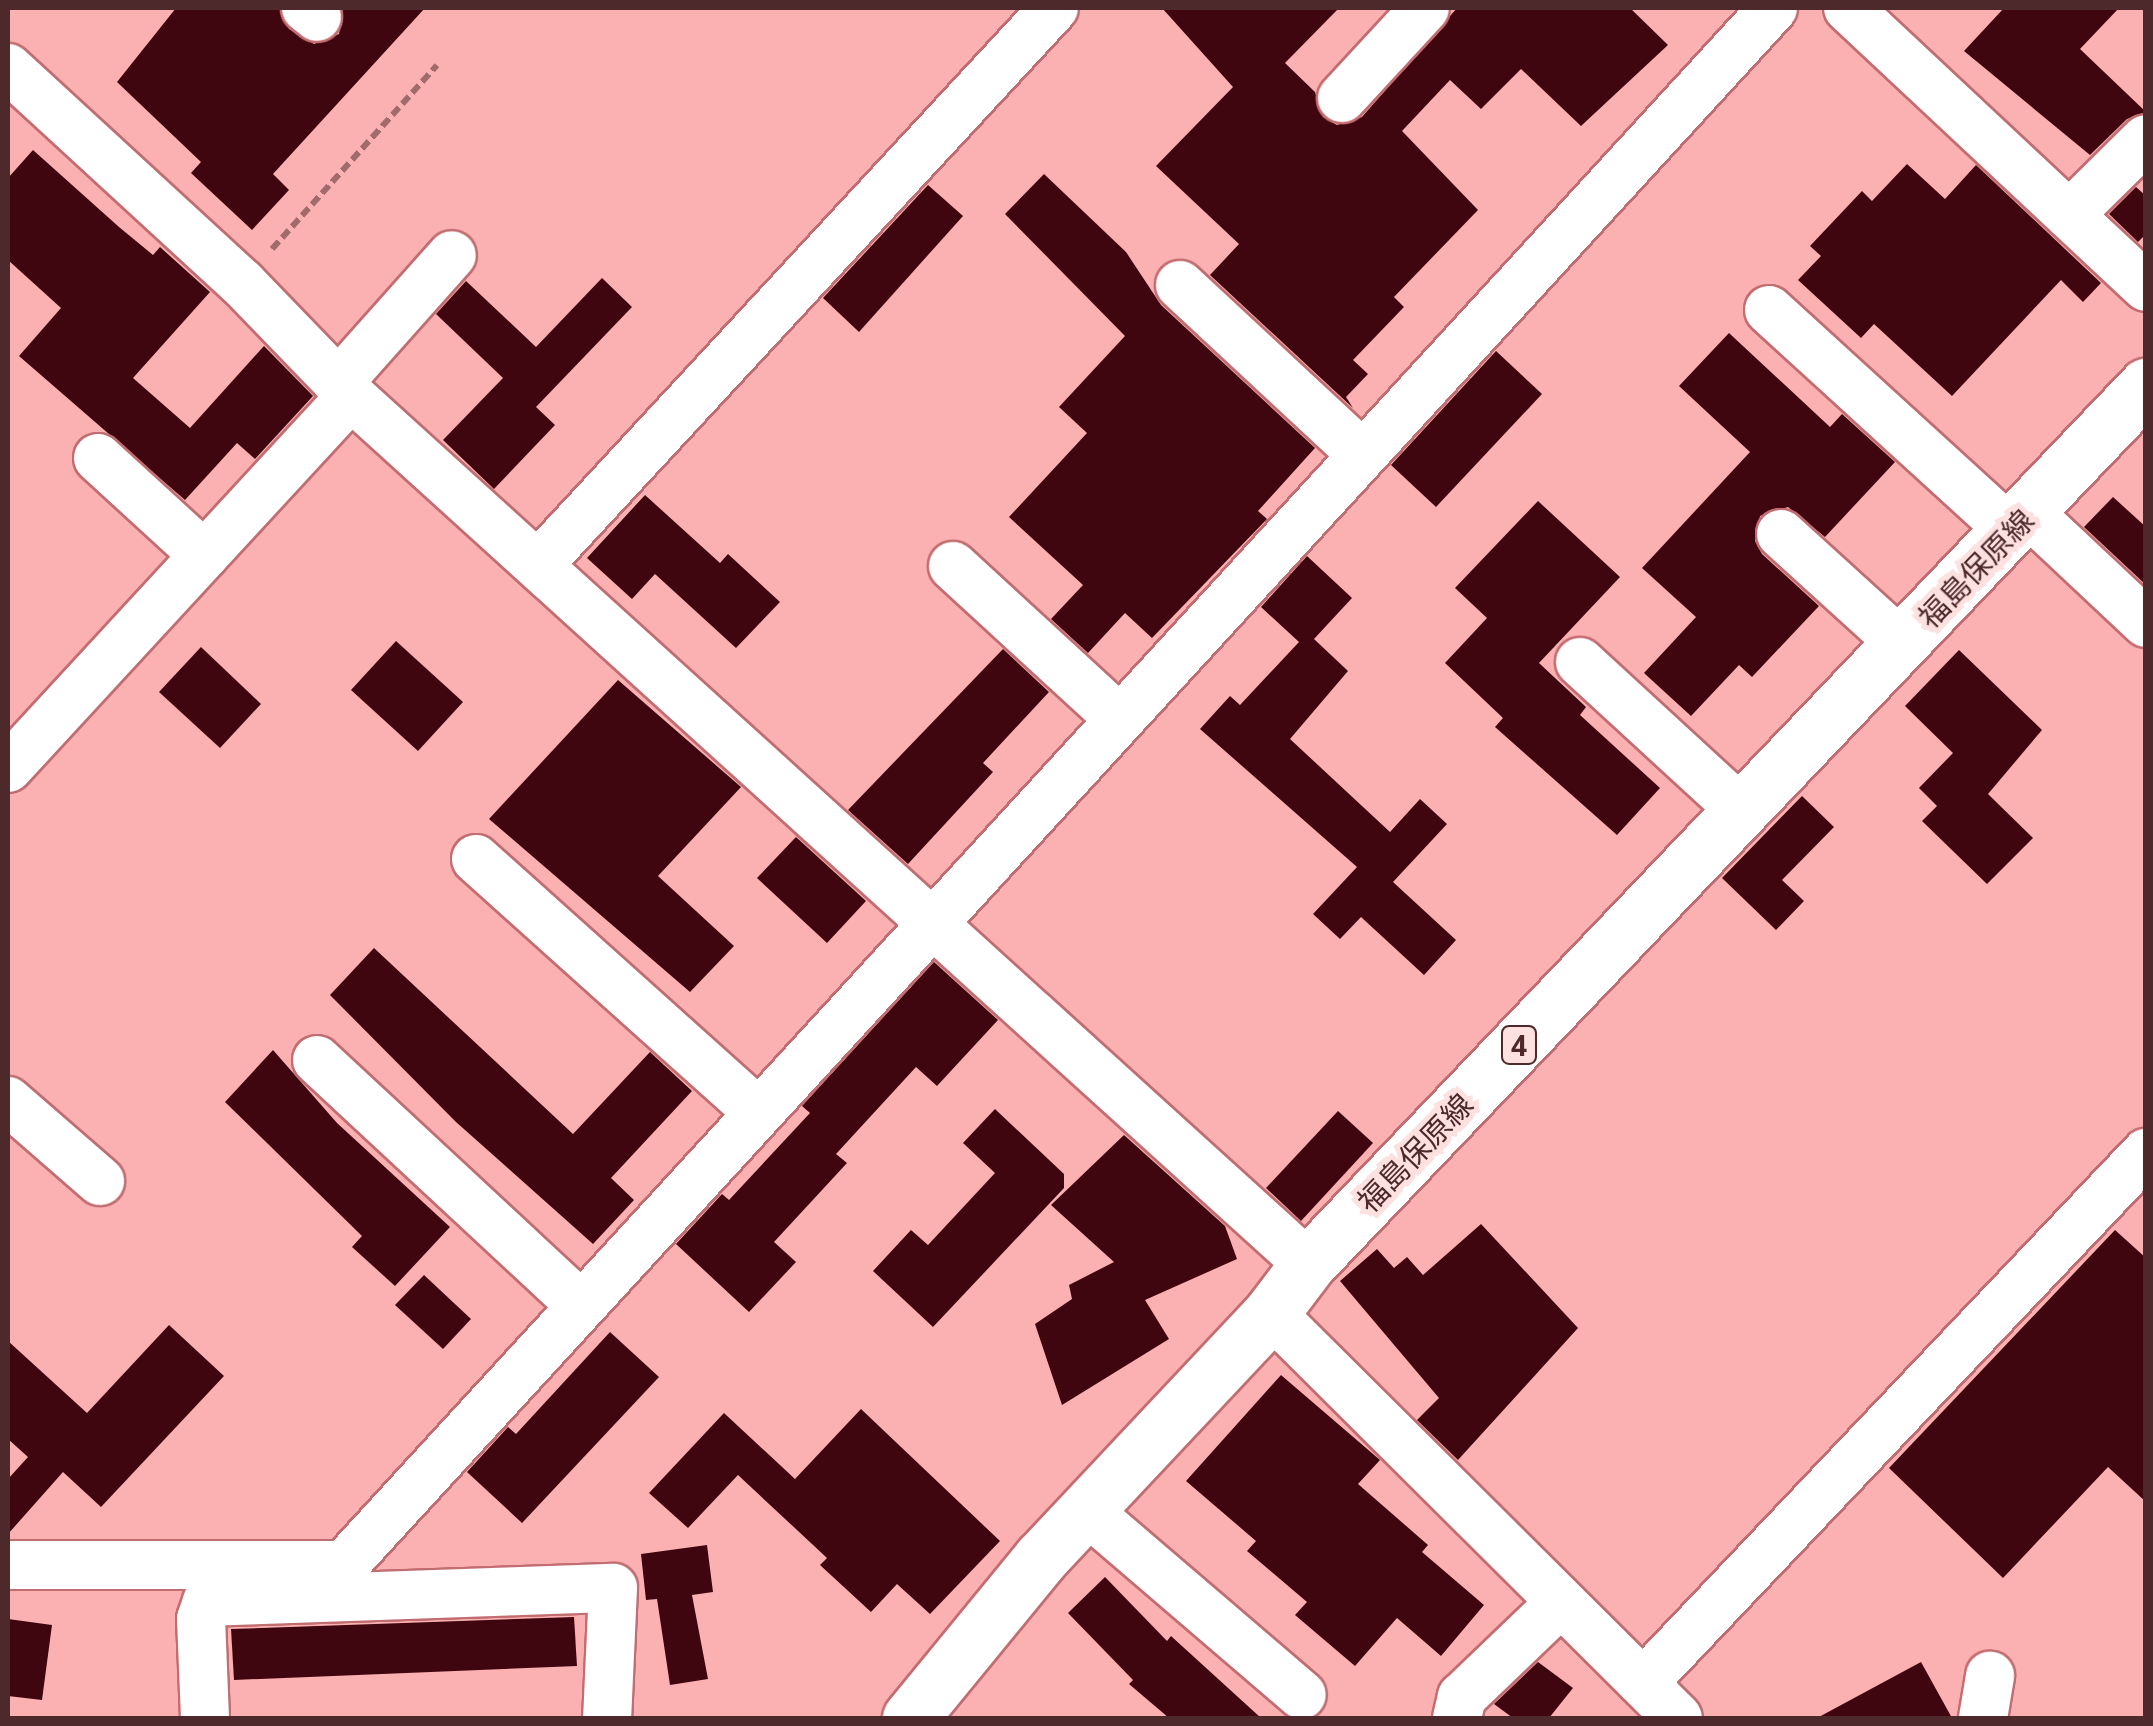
<!DOCTYPE html>
<html>
<head>
<meta charset="utf-8">
<style>
  body { margin:0 }
  #map { position:relative; width:2153px; height:1726px; overflow:hidden; background:#fbb1b2; font-family:"Noto Sans","Noto Sans JP",sans-serif }
  div>[style] { position:absolute }
  .building>* { inset:0; background:#400610 }
  .path>* { height:6px; margin-top:-3px; transform-origin:0; background:repeating-linear-gradient(90deg,#a16b6c 0 10px,transparent 0 15px) }
  .roads { filter:drop-shadow(2px 0 #c26d71) drop-shadow(-2px 0 #c26d71) drop-shadow(0 2px #c26d71) drop-shadow(0 -2px #c26d71) }
  .street>* { height:48px; margin:-24px; padding:0 24px; transform-origin:24px; border-radius:24px; background:#fff }
  .primary>* { height:55px; margin:-27.5px; padding:0 27.5px; transform-origin:27.5px; border-radius:27.5px; background:#fff }
  span { translate:-50% -50%; white-space:nowrap; text-align:center; line-height:1.15; -webkit-text-stroke:10px #fde0e0; paint-order:stroke }
  .shield-label span { padding:2px 8px; background:#fde0e0; border:2px solid; border-radius:8px; -webkit-text-stroke-width:0 }
  .shield-label { font-size:28px; color:#4d292b; font-weight:700 }
  .street-label { font-size:30px; color:#4d292b }
  .frame { position:absolute; inset:0; border:10px solid #4d292b; pointer-events:none }
</style>
</head>
<body>
<div id="map">
  <div class="building">
    <div style="clip-path:polygon(176px 8px,279px 8px,289px 29px,314px 44px,339px 34px,343px 8px,425px 8px,273px 174px,289px 190px,252px 230px,191px 173px,201px 162px,117px 82px)"></div>
    <div style="clip-path:polygon(1162px 8px,1339px 8px,1285px 63px,1315px 92px,1323px 117px,1337px 125px,1362px 117px,1457px 8px,1630px 8px,1668px 45px,1581px 126px,1521px 69px,1481px 109px,1450px 80px,1402px 131px,1478px 210px,1394px 297px,1404px 307px,1353px 360px,1368px 374px,1346px 397px,1353px 408px,1210px 275px,1239px 244px,1156px 166px,1233px 87px)"></div>
    <div style="clip-path:polygon(2004px 8px,2119px 8px,2080px 49px,2146px 112px,2127px 119px,2090px 155px,1964px 51px)"></div>
    <div style="clip-path:polygon(33px 150px,119px 227px,153px 255px,160px 247px,210px 292px,133px 378px,190px 428px,264px 346px,313px 396px,255px 459px,237px 443px,185px 500px,19px 356px,61px 308px,8px 260px,8px 178px)"></div>
    <div style="clip-path:polygon(1907px 164px,1945px 199px,1976px 165px,2101px 283px,2083px 302px,2061px 280px,1952px 396px,1874px 324px,1861px 338px,1798px 280px,1821px 256px,1810px 246px,1862px 191px,1872px 201px)"></div>
    <div style="clip-path:polygon(1044px 174px,1126px 252px,1161px 305px,1315px 448px,1258px 511px,1267px 519px,1152px 638px,1125px 613px,1088px 653px,1051px 619px,1083px 585px,1009px 517px,1087px 433px,1059px 407px,1125px 336px,1005px 214px)"></div>
    <div style="clip-path:polygon(928px 185px,963px 216px,859px 332px,823px 298px)"></div>
    <div style="clip-path:polygon(2136px 187px,2146px 196px,2146px 234px,2138px 242px,2109px 214px)"></div>
    <div style="clip-path:polygon(602px 278px,632px 307px,536px 407px,555px 425px,494px 489px,443px 440px,503px 378px,436px 314px,466px 281px,536px 347px)"></div>
    <div style="clip-path:polygon(1729px 333px,1830px 427px,1842px 414px,1895px 462px,1825px 537px,1788px 507px,1760px 516px,1755px 541px,1762px 554px,1819px 606px,1752px 677px,1739px 665px,1691px 716px,1644px 673px,1696px 617px,1642px 568px,1750px 452px,1679px 386px)"></div>
    <div style="clip-path:polygon(1496px 351px,1542px 394px,1436px 507px,1391px 465px)"></div>
    <div style="clip-path:polygon(645px 495px,720px 563px,728px 554px,780px 602px,736px 648px,655px 574px,632px 599px,587px 558px)"></div>
    <div style="clip-path:polygon(2113px 497px,2146px 527px,2146px 585px,2084px 527px)"></div>
    <div style="clip-path:polygon(1538px 501px,1620px 577px,1539px 663px,1586px 707px,1580px 715px,1660px 788px,1617px 835px,1495px 727px,1503px 718px,1445px 663px,1487px 618px,1455px 588px)"></div>
    <div style="clip-path:polygon(1307px 556px,1352px 598px,1314px 639px,1348px 671px,1290px 739px,1390px 832px,1420px 799px,1447px 824px,1393px 882px,1456px 940px,1424px 975px,1361px 917px,1340px 939px,1313px 914px,1357px 867px,1200px 729px,1230px 696px,1240px 705px,1299px 642px,1261px 607px)"></div>
    <div style="clip-path:polygon(396px 641px,463px 702px,418px 751px,351px 690px)"></div>
    <div style="clip-path:polygon(201px 647px,261px 704px,220px 748px,159px 692px)"></div>
    <div style="clip-path:polygon(1003px 649px,1049px 692px,983px 763px,993px 772px,908px 864px,848px 810px)"></div>
    <div style="clip-path:polygon(1959px 650px,2042px 730px,1988px 794px,2033px 838px,1987px 884px,1922px 821px,1937px 806px,1919px 788px,1953px 753px,1905px 706px)"></div>
    <div style="clip-path:polygon(618px 680px,741px 787px,658px 876px,734px 946px,690px 992px,489px 819px)"></div>
    <div style="clip-path:polygon(1802px 796px,1834px 827px,1782px 880px,1804px 901px,1776px 930px,1722px 878px)"></div>
    <div style="clip-path:polygon(796px 837px,866px 901px,827px 943px,757px 878px)"></div>
    <div style="clip-path:polygon(374px 948px,573px 1134px,650px 1052px,692px 1091px,611px 1178px,634px 1200px,593px 1244px,456px 1122px,330px 995px)"></div>
    <div style="clip-path:polygon(934px 962px,998px 1020px,937px 1086px,916px 1067px,836px 1154px,847px 1163px,774px 1242px,796px 1262px,749px 1312px,676px 1244px,722px 1194px,729px 1200px,810px 1113px,802px 1106px)"></div>
    <div style="clip-path:polygon(273px 1050px,337px 1123px,450px 1227px,395px 1286px,352px 1247px,362px 1236px,225px 1102px)"></div>
    <div style="clip-path:polygon(995px 1109px,1064px 1174px,1064px 1188px,933px 1327px,873px 1271px,911px 1230px,928px 1245px,995px 1173px,963px 1143px)"></div>
    <div style="clip-path:polygon(1338px 1111px,1373px 1143px,1301px 1221px,1266px 1188px)"></div>
    <div style="clip-path:polygon(1124px 1135px,1225px 1226px,1237px 1259px,1145px 1300px,1169px 1339px,1062px 1405px,1035px 1324px,1072px 1299px,1069px 1285px,1114px 1262px,1051px 1205px)"></div>
    <div style="clip-path:polygon(1481px 1224px,1578px 1328px,1458px 1460px,1417px 1420px,1439px 1398px,1340px 1281px,1377px 1249px,1394px 1268px,1407px 1257px,1423px 1275px)"></div>
    <div style="clip-path:polygon(2115px 1230px,2146px 1258px,2146px 1502px,2108px 1467px,2003px 1578px,1889px 1468px)"></div>
    <div style="clip-path:polygon(424px 1275px,471px 1319px,443px 1349px,395px 1305px)"></div>
    <div style="clip-path:polygon(169px 1325px,224px 1376px,101px 1507px,63px 1472px,8px 1534px,8px 1479px,28px 1457px,8px 1439px,8px 1341px,87px 1413px)"></div>
    <div style="clip-path:polygon(610px 1332px,659px 1377px,522px 1523px,467px 1472px,508px 1427px,516px 1434px)"></div>
    <div style="clip-path:polygon(1281px 1375px,1380px 1460px,1358px 1484px,1428px 1545px,1422px 1552px,1484px 1605px,1441px 1656px,1397px 1618px,1355px 1666px,1295px 1615px,1307px 1602px,1247px 1551px,1256px 1541px,1186px 1481px)"></div>
    <div style="clip-path:polygon(861px 1409px,1000px 1541px,930px 1614px,897px 1584px,871px 1612px,820px 1565px,827px 1558px,738px 1475px,688px 1528px,649px 1493px,724px 1413px,795px 1479px)"></div>
    <div style="clip-path:polygon(707px 1545px,713px 1592px,692px 1595px,708px 1679px,670px 1685px,657px 1599px,646px 1600px,641px 1554px)"></div>
    <div style="clip-path:polygon(1105px 1577px,1167px 1641px,1171px 1636px,1261px 1718px,1169px 1718px,1129px 1684px,1133px 1680px,1068px 1613px)"></div>
    <div style="clip-path:polygon(574px 1617px,577px 1666px,234px 1680px,231px 1629px)"></div>
    <div style="clip-path:polygon(8px 1619px,52px 1625px,42px 1700px,8px 1696px)"></div>
    <div style="clip-path:polygon(1538px 1662px,1573px 1688px,1549px 1718px,1513px 1718px,1494px 1704px)"></div>
    <div style="clip-path:polygon(1921px 1662px,1952px 1718px,1817px 1718px)"></div>
  </div>
  <div class="path">
    <div style="left:272px;top:249px;width:247px;rotate:-48.1deg"></div>
  </div>
  <div class="roads">
    <div class="street">
      <div style="left:306px;top:8px;width:14px;rotate:39deg"></div>
      <div style="left:1848px;top:8px;width:408px;rotate:43.1deg"></div>
      <div style="left:8px;top:68px;width:318px;rotate:42.6deg"></div>
      <div style="left:242px;top:283px;width:157px;rotate:46deg"></div>
      <div style="left:351px;top:396px;width:1292px;rotate:42.21deg"></div>
      <div style="left:1342px;top:98px;width:122px;rotate:-47.3deg"></div>
      <div style="left:2069px;top:215px;width:108px;rotate:-44.6deg"></div>
      <div style="left:1180px;top:285px;width:246px;rotate:42.9deg"></div>
      <div style="left:1769px;top:310px;width:329px;rotate:42.4deg"></div>
      <div style="left:338px;top:383px;width:171px;rotate:-48.3deg"></div>
      <div style="left:98px;top:458px;width:144px;rotate:42.5deg"></div>
      <div style="left:2030px;top:514px;width:159px;rotate:43.2deg"></div>
      <div style="left:1781px;top:534px;width:165px;rotate:42.3deg"></div>
      <div style="left:538px;top:565px;width:759px;rotate:-47.19deg"></div>
      <div style="left:953px;top:566px;width:223px;rotate:42.6deg"></div>
      <div style="left:1580px;top:662px;width:222px;rotate:42.6deg"></div>
      <div style="left:8px;top:768px;width:506px;rotate:-47.32deg"></div>
      <div style="left:476px;top:859px;width:377px;rotate:41.9deg"></div>
      <div style="left:317px;top:1060px;width:360px;rotate:42.9deg"></div>
      <div style="left:8px;top:1101px;width:122px;rotate:41deg"></div>
      <div style="left:1271px;top:1313px;width:574px;rotate:44.86deg"></div>
      <div style="left:1086px;top:1510px;width:284px;rotate:40.6deg"></div>
      <div style="left:8px;top:1565px;width:336px"></div>
      <div style="left:344px;top:1565px;width:2113px;rotate:-47.45deg"></div>
      <div style="left:1643px;top:1683px;width:731px;rotate:-46.5deg"></div>
      <div style="left:205px;top:1718px;width:99px;rotate:-92.3deg"></div>
      <div style="left:201px;top:1619px;width:18px;rotate:-71deg"></div>
      <div style="left:207px;top:1602px;width:406px;rotate:-2deg"></div>
      <div style="left:613px;top:1588px;width:130px;rotate:92.6deg"></div>
      <div style="left:1457px;top:1718px;width:22px;rotate:-77deg"></div>
      <div style="left:1462px;top:1697px;width:137px;rotate:-43.8deg"></div>
      <div style="left:1983px;top:1718px;width:43px;rotate:-80.5deg"></div>
    </div>
    <div class="primary">
      <div style="left:910px;top:1718px;width:207px;rotate:-50.7deg"></div>
      <div style="left:1041px;top:1558px;width:336px;rotate:-46.8deg"></div>
      <div style="left:1271px;top:1313px;width:61px;rotate:-52.9deg"></div>
      <div style="left:1308px;top:1264px;width:1214px;rotate:-46.34deg"></div>
    </div>
  </div>
  <div class="shield-label">
    <span style="left:1519px;top:1045px">4</span>
  </div>
  <div class="street-label">
    <span style="left:1976px;top:569px;rotate:-46deg">福島保原線</span>
    <span style="left:1415px;top:1153px;rotate:-46deg">福島保原線</span>
  </div>
  <div class="frame"></div>
</div>
</body>
</html>
